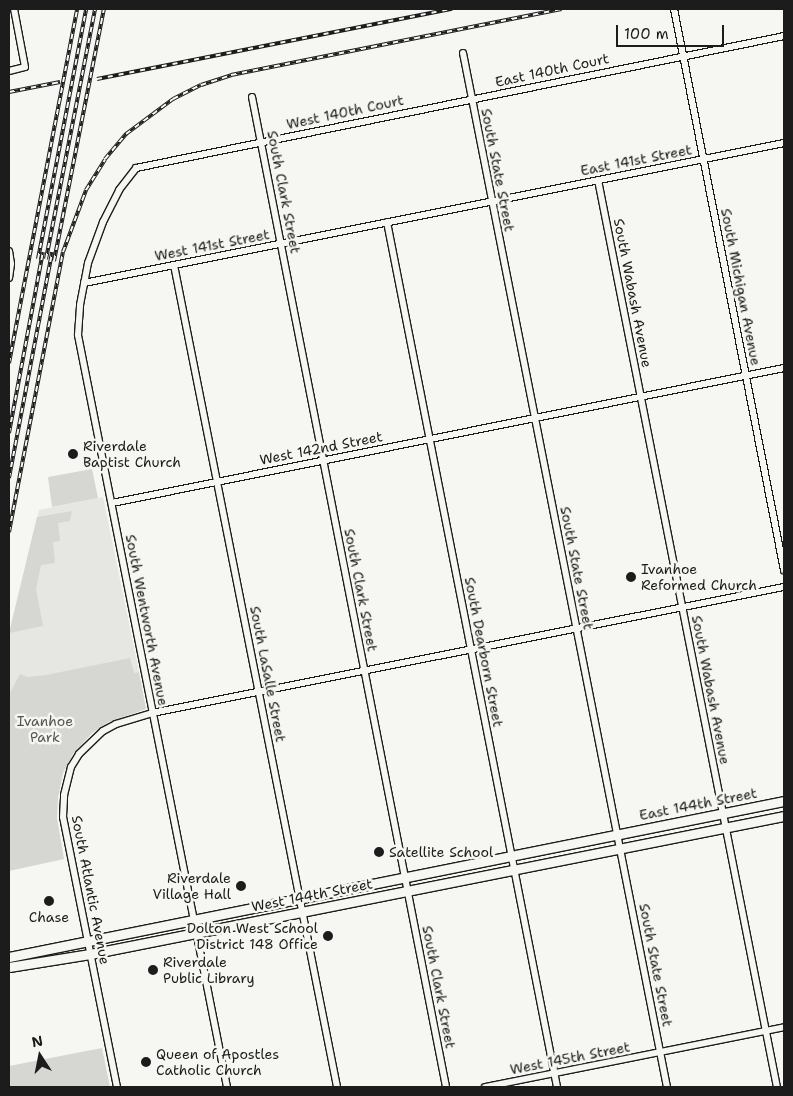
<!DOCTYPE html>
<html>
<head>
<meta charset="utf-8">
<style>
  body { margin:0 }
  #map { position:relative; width:793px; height:1096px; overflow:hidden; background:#f6f6f2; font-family:"Shantell Sans",sans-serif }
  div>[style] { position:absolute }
  .built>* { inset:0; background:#e6e6e2 }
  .green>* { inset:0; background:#d6d6d2 }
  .roads { filter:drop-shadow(1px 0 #1c1c1c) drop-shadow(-1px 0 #1c1c1c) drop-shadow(0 1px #1c1c1c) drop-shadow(0 -1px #1c1c1c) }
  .street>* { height:6px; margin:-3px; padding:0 3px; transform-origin:3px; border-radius:3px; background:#f6f6f2 }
  .secondary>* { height:9px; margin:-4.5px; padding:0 4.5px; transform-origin:4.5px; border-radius:4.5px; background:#f6f6f2 }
  .rail>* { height:4px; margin-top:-2px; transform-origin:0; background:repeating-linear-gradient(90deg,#f6f6f2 0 5.5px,#1c1c1c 0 11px); box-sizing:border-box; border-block:1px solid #1c1c1c }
  .dots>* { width:14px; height:14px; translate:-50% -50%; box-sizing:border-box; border:2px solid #f6f6f2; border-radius:50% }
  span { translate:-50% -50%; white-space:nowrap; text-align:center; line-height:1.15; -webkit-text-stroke:5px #f6f6f2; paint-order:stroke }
  .street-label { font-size:14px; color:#1c1c1c }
  .poi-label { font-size:14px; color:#1c1c1c }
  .left { translate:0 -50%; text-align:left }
  .right { translate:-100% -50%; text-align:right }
  .park-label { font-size:14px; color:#545453 }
  .frame { position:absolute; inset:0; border:10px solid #1c1c1c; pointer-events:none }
  .north { position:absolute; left:15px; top:1031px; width:50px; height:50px; -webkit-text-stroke:4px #f6f6f2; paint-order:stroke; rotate:349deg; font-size:14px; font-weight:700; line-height:20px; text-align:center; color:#1c1c1c }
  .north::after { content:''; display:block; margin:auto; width:18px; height:22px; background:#1c1c1c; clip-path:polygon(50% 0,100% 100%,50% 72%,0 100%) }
  .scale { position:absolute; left:616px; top:25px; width:108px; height:22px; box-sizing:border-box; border:2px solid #1c1c1c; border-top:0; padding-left:6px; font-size:15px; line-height:18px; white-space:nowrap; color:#1c1c1c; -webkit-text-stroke:4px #f6f6f2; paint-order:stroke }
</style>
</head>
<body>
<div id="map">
  <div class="built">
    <div style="clip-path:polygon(103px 497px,139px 672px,9px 698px,9px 634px,39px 510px)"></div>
  </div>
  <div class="green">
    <div style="clip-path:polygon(92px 469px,98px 498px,52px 507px,48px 477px)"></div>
    <div style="clip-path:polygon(72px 511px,70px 521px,58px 523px,60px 541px,53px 542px,55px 563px,41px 565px,36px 589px,43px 626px,9px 633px,37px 517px)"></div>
    <div style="clip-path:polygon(130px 658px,134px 673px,139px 672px,146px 709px,109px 722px,92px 733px,73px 754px,63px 773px,58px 798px,57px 818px,64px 859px,9px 871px,9px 695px,20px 674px,28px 677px,46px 675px)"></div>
    <div style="clip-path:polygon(102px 1048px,110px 1087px,9px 1087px,9px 1066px)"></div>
  </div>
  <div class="roads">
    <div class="street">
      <div style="left:674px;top:9px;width:572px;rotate:78.91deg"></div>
      <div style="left:463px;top:53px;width:1054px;rotate:78.84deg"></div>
      <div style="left:9px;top:71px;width:16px;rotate:-14deg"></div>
      <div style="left:25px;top:67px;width:59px;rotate:-100.7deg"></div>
      <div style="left:252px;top:97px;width:1009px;rotate:78.91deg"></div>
      <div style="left:598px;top:180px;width:924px;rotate:78.84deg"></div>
      <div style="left:387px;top:222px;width:882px;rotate:78.88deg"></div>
      <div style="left:9px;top:251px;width:13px;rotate:81deg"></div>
      <div style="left:11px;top:264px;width:14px;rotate:98deg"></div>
      <div style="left:174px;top:265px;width:838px;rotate:78.78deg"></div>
      <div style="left:84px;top:283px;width:714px;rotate:-11.31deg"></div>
      <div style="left:112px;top:503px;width:685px;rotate:-11.36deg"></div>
      <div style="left:117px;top:1087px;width:275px;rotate:-101.3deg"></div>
      <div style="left:63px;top:817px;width:22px;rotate:-87deg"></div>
      <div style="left:64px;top:795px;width:29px;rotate:-76deg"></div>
      <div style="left:71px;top:767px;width:15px;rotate:-58deg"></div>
      <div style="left:79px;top:754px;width:33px;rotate:-44deg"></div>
      <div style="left:103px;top:731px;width:15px;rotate:-28deg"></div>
      <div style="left:116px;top:724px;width:38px;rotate:-17deg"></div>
      <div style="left:152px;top:713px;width:644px;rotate:-11.28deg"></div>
      <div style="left:227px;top:1087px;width:767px;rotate:-101.21deg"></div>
      <div style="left:78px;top:335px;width:30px;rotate:-86deg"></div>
      <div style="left:80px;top:305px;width:43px;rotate:-79.2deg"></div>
      <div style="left:88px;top:263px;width:44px;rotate:-69.9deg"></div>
      <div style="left:103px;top:222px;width:36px;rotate:-63deg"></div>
      <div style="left:119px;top:190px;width:28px;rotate:-52deg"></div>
      <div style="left:136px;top:168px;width:661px;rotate:-11.51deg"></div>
      <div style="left:485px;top:1087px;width:305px;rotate:-11.3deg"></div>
    </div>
    <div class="secondary">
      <div style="left:9px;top:957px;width:791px;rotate:-11.38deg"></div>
      <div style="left:9px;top:967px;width:82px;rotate:-9.1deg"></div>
      <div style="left:90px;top:954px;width:708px;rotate:-11.25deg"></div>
    </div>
  </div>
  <div class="rail">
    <div style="left:97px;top:79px;width:362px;rotate:-11.2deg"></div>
    <div style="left:9px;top:92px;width:52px;rotate:-11.1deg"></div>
    <div style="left:38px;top:259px;width:255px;rotate:-79.1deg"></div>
    <div style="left:46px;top:259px;width:255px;rotate:-78.9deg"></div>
    <div style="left:54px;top:261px;width:257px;rotate:-78.8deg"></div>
    <div style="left:9px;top:363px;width:360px;rotate:-79.1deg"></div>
    <div style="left:9px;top:433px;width:184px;rotate:-79.4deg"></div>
    <div style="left:9px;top:478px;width:230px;rotate:-79.2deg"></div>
    <div style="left:9px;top:532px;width:285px;rotate:-79.1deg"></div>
    <div style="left:63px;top:252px;width:66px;rotate:-69.6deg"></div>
    <div style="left:86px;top:190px;width:36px;rotate:-58deg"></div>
    <div style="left:105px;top:159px;width:33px;rotate:-50deg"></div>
    <div style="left:126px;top:134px;width:59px;rotate:-36.7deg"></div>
    <div style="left:173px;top:99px;width:31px;rotate:-27deg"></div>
    <div style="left:201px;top:85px;width:32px;rotate:-18deg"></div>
    <div style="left:231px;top:75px;width:337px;rotate:-11.3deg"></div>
  </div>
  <div class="dots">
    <div style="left:73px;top:454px;background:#1c1c1c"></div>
    <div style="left:631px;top:577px;background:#1c1c1c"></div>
    <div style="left:379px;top:852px;background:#1c1c1c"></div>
    <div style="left:241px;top:886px;background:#1c1c1c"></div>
    <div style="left:49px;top:901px;background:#1c1c1c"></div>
    <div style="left:328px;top:936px;background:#1c1c1c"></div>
    <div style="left:153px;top:970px;background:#1c1c1c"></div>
    <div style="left:146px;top:1062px;background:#1c1c1c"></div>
  </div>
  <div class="street-label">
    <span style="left:552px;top:70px;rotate:-12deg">East 140th Court</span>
    <span style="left:345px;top:112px;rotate:-12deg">West 140th Court</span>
    <span style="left:636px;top:160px;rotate:-11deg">East 141st Street</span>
    <span style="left:498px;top:170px;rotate:79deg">South State Street</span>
    <span style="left:284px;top:192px;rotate:79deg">South Clark Street</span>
    <span style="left:212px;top:245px;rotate:-11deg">West 141st Street</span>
    <span style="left:741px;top:287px;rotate:79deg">South Michigan Avenue</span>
    <span style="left:633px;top:293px;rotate:79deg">South Wabash Avenue</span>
    <span style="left:321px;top:448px;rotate:-11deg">West 142nd Street</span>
    <span style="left:577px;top:568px;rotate:79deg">South State Street</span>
    <span style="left:361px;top:590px;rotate:79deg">South Clark Street</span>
    <span style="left:147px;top:620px;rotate:79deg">South Wentworth Avenue</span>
    <span style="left:484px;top:652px;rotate:79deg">South Dearborn Street</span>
    <span style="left:268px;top:674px;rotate:79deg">South LaSalle Street</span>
    <span style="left:711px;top:690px;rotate:79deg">South Wabash Avenue</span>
    <span style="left:698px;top:804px;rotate:-11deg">East 144th Street</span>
    <span style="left:91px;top:890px;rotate:79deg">South Atlantic Avenue</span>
    <span style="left:312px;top:895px;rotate:-11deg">West 144th Street</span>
    <span style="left:656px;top:965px;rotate:79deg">South State Street</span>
    <span style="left:439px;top:987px;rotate:79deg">South Clark Street</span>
    <span style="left:570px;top:1058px;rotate:-11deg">West 145th Street</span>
  </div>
  <div class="poi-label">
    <span class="left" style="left:83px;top:454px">Riverdale<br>Baptist Church</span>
    <span class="left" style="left:641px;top:577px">Ivanhoe<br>Reformed Church</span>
    <span class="left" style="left:389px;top:852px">Satellite School</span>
    <span class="right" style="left:231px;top:886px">Riverdale<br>Village Hall</span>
    <span style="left:49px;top:917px">Chase</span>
    <span class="right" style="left:318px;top:936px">Dolton West School<br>District 148 Office</span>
    <span class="left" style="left:163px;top:970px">Riverdale<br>Public Library</span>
    <span class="left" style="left:156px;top:1062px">Queen of Apostles<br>Catholic Church</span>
  </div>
  <div class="park-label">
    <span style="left:45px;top:729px">Ivanhoe<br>Park</span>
  </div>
  <div class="frame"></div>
  <div class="north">N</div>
  <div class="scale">100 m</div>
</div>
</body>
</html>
